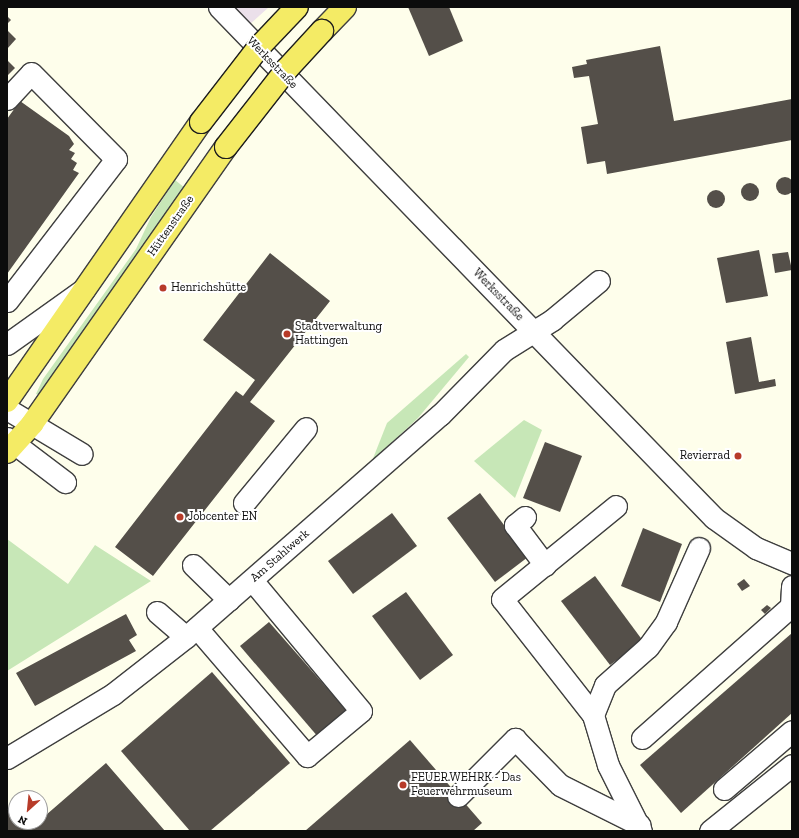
<!DOCTYPE html>
<html>
<head>
<meta charset="utf-8">
<style>
  body { margin:0 }
  #map { position:relative; width:799px; height:838px; overflow:hidden; background:#fefeeb; font-family:"Zilla Slab",serif }
  div>[style] { position:absolute }
  .industrial>* { inset:0; background:#ebe0ea }
  .green>* { inset:0; background:#c7e7b7 }
  .building>* { inset:0; background:#544f49 }
  .round { border-radius:50% }
  .roads { filter:drop-shadow(1px 0 #3f3f3f) drop-shadow(-1px 0 #3f3f3f) drop-shadow(0 1px #3f3f3f) drop-shadow(0 -1px #3f3f3f) }
  .minor>* { height:21px; margin:-10.5px; padding:0 10.5px; transform-origin:10.5px; border-radius:10.5px; background:#fff }
  .major>* { height:22px; margin:-11px; padding:0 11px; transform-origin:11px; border-radius:11px; background:#f4eb65 }
  .bridges { filter:drop-shadow(1px 0 #1d1d1d) drop-shadow(-1px 0 #1d1d1d) drop-shadow(0 1px #1d1d1d) drop-shadow(0 -1px #1d1d1d) }
  .major-bridge>* { height:22px; margin:-11px; padding:0 11px; transform-origin:11px; border-radius:11px; background:#f4eb65 }
  .dots>* { width:11px; height:11px; translate:-50% -50%; box-sizing:border-box; border:2px solid #fff; border-radius:50% }
  span { translate:-50% -50%; white-space:nowrap; text-align:center; line-height:1.15; -webkit-text-stroke:4px #fff; paint-order:stroke }
  .street-label { font-size:12px; color:#0c0c0c }
  .poi-label { font-size:12px; color:#0c0c0c }
  .left { translate:0 -50%; text-align:left }
  .right { translate:-100% -50%; text-align:right }
  .frame { position:absolute; inset:0; border:8px solid #0c0c0c; pointer-events:none }
  .north { position:absolute; left:8px; top:790px; width:40px; height:40px; box-sizing:border-box; background:#fff; border:1px solid #9e9e9e; border-radius:50%; rotate:207deg; font-size:11px; font-weight:700; line-height:16px; text-align:center; color:#0c0c0c }
  .north::after { content:''; display:block; margin:auto; width:14px; height:18px; background:#b73b29; clip-path:polygon(50% 0,100% 100%,50% 72%,0 100%) }
</style>
</head>
<body>
<div id="map">
  <div class="industrial">
    <div style="clip-path:polygon(232px 7px,269px 7px,249px 25px)"></div>
  </div>
  <div class="green">
    <div style="clip-path:polygon(175px 180px,185px 188px,39px 395px,36px 394px,43px 379px,136px 249px,151px 217px)"></div>
    <div style="clip-path:polygon(466px 354px,469px 357px,418px 418px,372px 461px,387px 423px)"></div>
    <div style="clip-path:polygon(524px 420px,542px 430px,515px 498px,474px 461px)"></div>
    <div style="clip-path:polygon(7px 539px,68px 584px,95px 545px,151px 581px,7px 671px)"></div>
  </div>
  <div class="building">
    <div style="clip-path:polygon(408px 7px,449px 7px,463px 41px,429px 56px)"></div>
    <div style="clip-path:polygon(7px 16px,11px 20px,7px 24px)"></div>
    <div style="clip-path:polygon(7px 30px,16px 39px,7px 49px)"></div>
    <div style="clip-path:polygon(660px 46px,674px 121px,792px 99px,792px 140px,607px 174px,605px 161px,587px 164px,581px 127px,598px 124px,589px 76px,574px 78px,572px 67px,587px 64px,586px 60px)"></div>
    <div style="clip-path:polygon(7px 60px,15px 68px,7px 76px)"></div>
    <div style="clip-path:polygon(20px 101px,69px 136px,74px 144px,69px 150px,75px 153px,71px 159px,77px 163px,73px 170px,79px 173px,7px 274px,7px 119px)"></div>
    <div class="round" style="left:776px;top:177px;width:18px;height:18px"></div>
    <div class="round" style="left:741px;top:183px;width:18px;height:18px"></div>
    <div class="round" style="left:707px;top:190px;width:18px;height:18px"></div>
    <div style="clip-path:polygon(759px 250px,768px 296px,726px 303px,717px 258px)"></div>
    <div style="clip-path:polygon(788px 252px,792px 270px,775px 273px,772px 254px)"></div>
    <div style="clip-path:polygon(270px 253px,330px 301px,250px 402px,275px 421px,153px 576px,115px 547px,236px 391px,243px 396px,255px 380px,203px 340px)"></div>
    <div style="clip-path:polygon(751px 337px,759px 382px,775px 379px,776px 386px,735px 394px,726px 342px)"></div>
    <div style="clip-path:polygon(545px 442px,582px 456px,560px 512px,523px 498px)"></div>
    <div style="clip-path:polygon(480px 493px,528px 557px,495px 582px,447px 518px)"></div>
    <div style="clip-path:polygon(392px 513px,417px 546px,353px 594px,328px 561px)"></div>
    <div style="clip-path:polygon(643px 528px,682px 544px,660px 602px,621px 586px)"></div>
    <div style="clip-path:polygon(595px 576px,643px 641px,610px 665px,561px 601px)"></div>
    <div style="clip-path:polygon(744px 579px,750px 586px,742px 591px,737px 584px)"></div>
    <div style="clip-path:polygon(406px 592px,453px 655px,420px 680px,372px 616px)"></div>
    <div style="clip-path:polygon(767px 605px,771px 608px,765px 614px,761px 610px)"></div>
    <div style="clip-path:polygon(126px 614px,137px 635px,129px 640px,136px 651px,35px 706px,16px 673px)"></div>
    <div style="clip-path:polygon(269px 622px,348px 712px,319px 738px,240px 646px)"></div>
    <div style="clip-path:polygon(792px 633px,792px 713px,681px 813px,640px 765px)"></div>
    <div style="clip-path:polygon(212px 672px,290px 763px,210px 831px,190px 831px,121px 751px)"></div>
    <div style="clip-path:polygon(410px 740px,482px 823px,473px 831px,305px 831px)"></div>
    <div style="clip-path:polygon(106px 763px,165px 831px,7px 831px,7px 809px,16px 804px,16px 822px,40px 822px,40px 808px,46px 815px)"></div>
  </div>
  <div class="roads">
    <div class="minor">
      <div style="left:219px;top:7px;width:711px;rotate:45.91deg"></div>
      <div style="left:714px;top:518px;width:52px;rotate:35.5deg"></div>
      <div style="left:756px;top:548px;width:39px;rotate:23deg"></div>
      <div style="left:7px;top:99px;width:35px;rotate:-47deg"></div>
      <div style="left:31px;top:73px;width:121px;rotate:45.3deg"></div>
      <div style="left:116px;top:159px;width:179px;rotate:127.5deg"></div>
      <div style="left:7px;top:344px;width:95px;rotate:-35.5deg"></div>
      <div style="left:7px;top:409px;width:87px;rotate:31deg"></div>
      <div style="left:7px;top:438px;width:73px;rotate:37.2deg"></div>
      <div style="left:244px;top:503px;width:97px;rotate:-50.4deg"></div>
      <div style="left:525px;top:517px;width:13px;rotate:141deg"></div>
      <div style="left:515px;top:525px;width:50px;rotate:53.1deg"></div>
      <div style="left:193px;top:565px;width:50px;rotate:44.2deg"></div>
      <div style="left:157px;top:612px;width:38px;rotate:41deg"></div>
      <div style="left:197px;top:628px;width:169px;rotate:49.3deg"></div>
      <div style="left:307px;top:756px;width:70px;rotate:-39.8deg"></div>
      <div style="left:361px;top:711px;width:170px;rotate:-129.8deg"></div>
      <div style="left:593px;top:715px;width:147px;rotate:-128.1deg"></div>
      <div style="left:502px;top:599px;width:147px;rotate:-39.2deg"></div>
      <div style="left:642px;top:738px;width:199px;rotate:-41.5deg"></div>
      <div style="left:791px;top:606px;width:20px;rotate:-87deg"></div>
      <div style="left:7px;top:758px;width:124px;rotate:-31.1deg"></div>
      <div style="left:113px;top:694px;width:93px;rotate:-38deg"></div>
      <div style="left:186px;top:637px;width:337px;rotate:-41.2deg"></div>
      <div style="left:440px;top:415px;width:91px;rotate:-45.4deg"></div>
      <div style="left:504px;top:350px;width:57px;rotate:-32deg"></div>
      <div style="left:552px;top:320px;width:61px;rotate:-39.7deg"></div>
      <div style="left:724px;top:789px;width:89px;rotate:-40.5deg"></div>
      <div style="left:458px;top:796px;width:81px;rotate:-45deg"></div>
      <div style="left:515px;top:739px;width:64px;rotate:45.6deg"></div>
      <div style="left:560px;top:785px;width:89px;rotate:26.6deg"></div>
      <div style="left:641px;top:831px;width:74px;rotate:-116.6deg"></div>
      <div style="left:608px;top:765px;width:52px;rotate:-106.7deg"></div>
      <div style="left:593px;top:715px;width:32px;rotate:-68deg"></div>
      <div style="left:605px;top:685px;width:57px;rotate:-41.5deg"></div>
      <div style="left:648px;top:647px;width:31px;rotate:-54deg"></div>
      <div style="left:666px;top:622px;width:81px;rotate:-66deg"></div>
      <div style="left:710px;top:831px;width:105px;rotate:-38.8deg"></div>
    </div>
    <div class="major">
      <div style="left:322px;top:31px;width:33px;rotate:-46deg"></div>
      <div style="left:7px;top:401px;width:340px;rotate:-55.2deg"></div>
      <div style="left:7px;top:452px;width:38px;rotate:-48deg"></div>
      <div style="left:32px;top:424px;width:338px;rotate:-55deg"></div>
    </div>
  </div>
  <div class="bridges">
    <div class="major-bridge">
      <div style="left:201px;top:122px;width:95px;rotate:-52.3deg"></div>
      <div style="left:259px;top:47px;width:55px;rotate:-46.5deg"></div>
      <div style="left:226px;top:147px;width:99px;rotate:-52deg"></div>
      <div style="left:287px;top:69px;width:52px;rotate:-47.4deg"></div>
    </div>
  </div>
  <div class="dots">
    <div style="left:163px;top:288px;background:#b73b29"></div>
    <div style="left:287px;top:334px;background:#b73b29"></div>
    <div style="left:738px;top:456px;background:#b73b29"></div>
    <div style="left:180px;top:517px;background:#b73b29"></div>
    <div style="left:403px;top:785px;background:#b73b29"></div>
  </div>
  <div class="street-label">
    <span style="left:272px;top:63px;rotate:46deg">Werksstraße</span>
    <span style="left:171px;top:226px;rotate:-55deg">Hüttenstraße</span>
    <span style="left:498px;top:295px;rotate:46deg">Werksstraße</span>
    <span style="left:280px;top:556px;rotate:-41deg">Am Stahlwerk</span>
  </div>
  <div class="poi-label">
    <span class="left" style="left:171px;top:288px">Henrichshütte</span>
    <span class="left" style="left:295px;top:334px">Stadtverwaltung<br>Hattingen</span>
    <span class="right" style="left:730px;top:456px">Revierrad</span>
    <span class="left" style="left:188px;top:517px">Jobcenter EN</span>
    <span class="left" style="left:411px;top:785px">FEUER.WEHRK - Das<br>Feuerwehrmuseum</span>
  </div>
  <div class="frame"></div>
  <div class="north">N</div>
</div>
</body>
</html>
